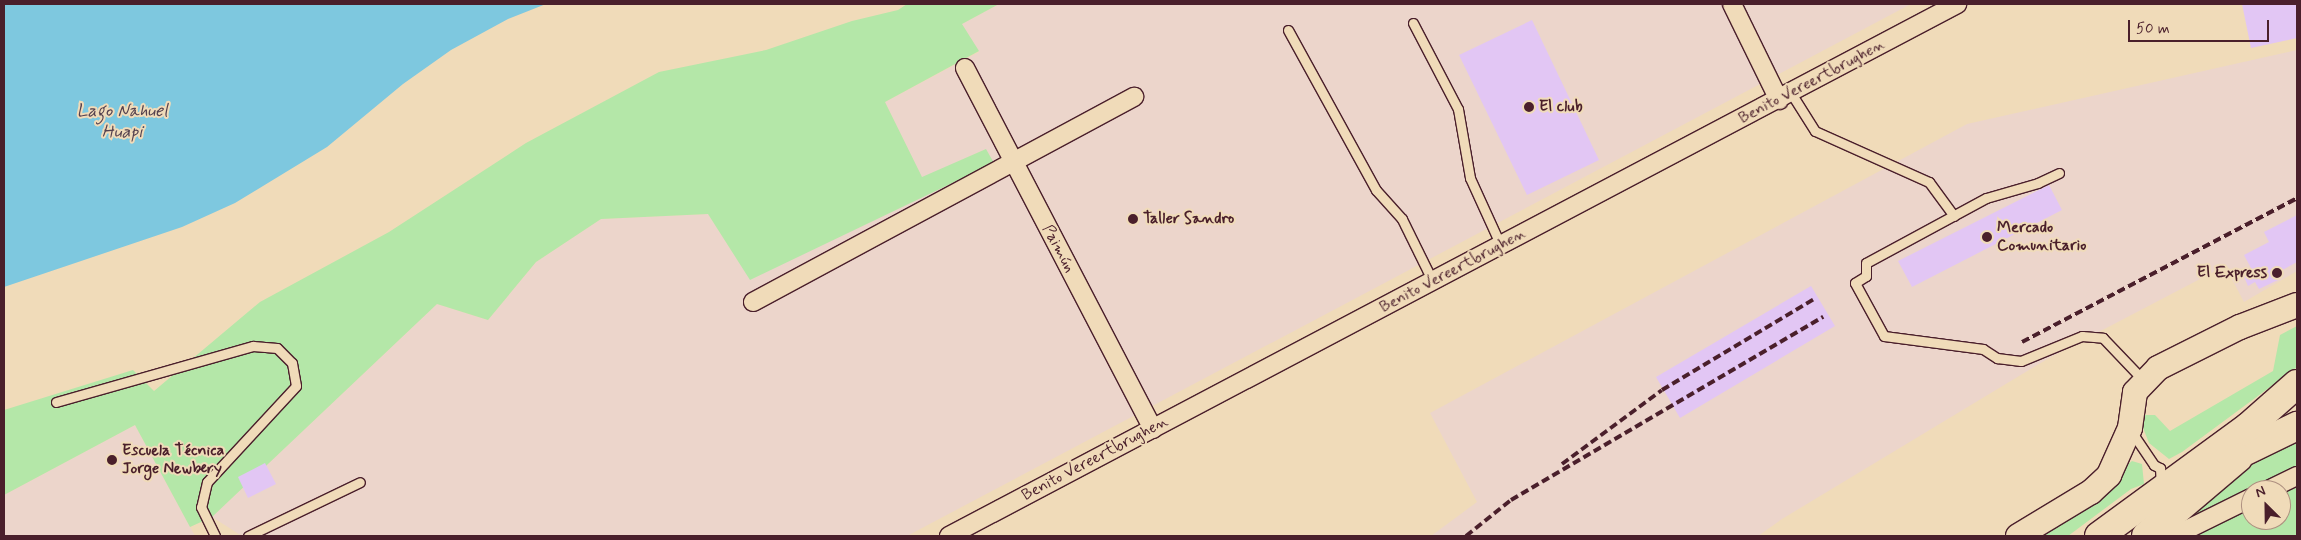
<!DOCTYPE html>
<html>
<head>
<meta charset="utf-8">
<style>
  body { margin:0 }
  #map { position:relative; width:2301px; height:540px; overflow:hidden; background:#f0dbb9; font-family:Mynerve,sans-serif }
  div>[style] { position:absolute }
  .built>* { inset:0; background:#ecd5cb }
  .green>* { inset:0; background:#b4e7a8 }
  .water>* { inset:0; background:#7ec8df }
  .building>* { inset:0; background:#e2c6f4 }
  .roads { filter:drop-shadow(1px 0 #4a1f2b) drop-shadow(-1px 0 #4a1f2b) drop-shadow(0 1px #4a1f2b) drop-shadow(0 -1px #4a1f2b) }
  .lane>* { height:9px; margin:-4.5px; padding:0 4.5px; transform-origin:4.5px; border-radius:4.5px; background:#f0dbb9 }
  .street>* { height:18px; margin:-9px; padding:0 9px; transform-origin:9px; border-radius:9px; background:#f0dbb9 }
  .secondary>* { height:24px; margin:-12px; padding:0 12px; transform-origin:12px; border-radius:12px; background:#f0dbb9 }
  .primary>* { height:28px; margin:-14px; padding:0 14px; transform-origin:14px; border-radius:14px; background:#f0dbb9 }
  .rail>* { height:4px; margin-top:-2px; transform-origin:0; background:repeating-linear-gradient(90deg,#4a1f2b 0 8px,transparent 0 12px) }
  .dots>* { width:14px; height:14px; translate:-50% -50%; box-sizing:border-box; border:2px solid #f0dbb9; border-radius:50% }
  span { translate:-50% -50%; white-space:nowrap; text-align:center; line-height:1.15; -webkit-text-stroke:4px #f0dbb9; paint-order:stroke }
  .street-label { font-size:16px; color:#4a1f2b }
  .poi-label { font-size:16px; color:#4a1f2b; font-weight:700 }
  .left { translate:0 -50%; text-align:left }
  .right { translate:-100% -50%; text-align:right }
  .water-label { font-size:18px; color:#54414f; font-style:italic }
  .frame { position:absolute; inset:0; border:5px solid #4a1f2b; pointer-events:none }
  .north { position:absolute; left:2241px; top:480px; width:50px; height:50px; box-sizing:border-box; background:#f0dbb9; border:1px solid #ae9080; border-radius:50%; rotate:337deg; font-size:14px; font-weight:700; line-height:20px; text-align:center; color:#4a1f2b }
  .north::after { content:''; display:block; margin:auto; width:18px; height:22px; background:#4a1f2b; clip-path:polygon(50% 0,100% 100%,50% 72%,0 100%) }
  .scale { position:absolute; left:2128px; top:20px; width:141px; height:22px; box-sizing:border-box; border:2px solid #4a1f2b; border-top:0; padding-left:6px; font-size:15px; line-height:18px; white-space:nowrap; color:#4a1f2b; -webkit-text-stroke:4px #f0dbb9; paint-order:stroke }
</style>
</head>
<body>
<div id="map">
  <div class="built">
    <div style="clip-path:polygon(999px 4px,1911px 4px,907px 536px,242px 536px,212px 517px,437px 304px,488px 320px,536px 262px,601px 219px,708px 214px,750px 279px,986px 149px,922px 178px,885px 102px,979px 52px,962px 24px)"></div>
    <div style="clip-path:polygon(2297px 50px,2297px 271px,2244px 302px,2225px 266px,2049px 358px,1782px 519px,1758px 536px,1431px 536px,1477px 502px,1430px 413px,1967px 124px)"></div>
    <div style="clip-path:polygon(135px 425px,195px 536px,4px 536px,4px 495px)"></div>
  </div>
  <div class="green">
    <div style="clip-path:polygon(907px 4px,999px 4px,962px 24px,979px 51px,885px 102px,922px 177px,986px 149px,994px 163px,750px 280px,708px 214px,601px 219px,536px 262px,488px 320px,437px 304px,212px 517px,190px 527px,135px 425px,4px 495px,4px 410px,133px 370px,154px 391px,260px 302px,389px 232px,526px 143px,659px 72px,766px 50px,852px 21px,898px 10px)"></div>
    <div style="clip-path:polygon(2297px 326px,2297px 367px,2182px 452px,2169px 459px,2149px 443px,2138px 415px,2155px 415px,2170px 431px,2273px 371px,2280px 335px)"></div>
    <div style="clip-path:polygon(2297px 441px,2297px 471px,2251px 490px,2162px 536px,2242px 470px)"></div>
    <div style="clip-path:polygon(2132px 461px,2142px 464px,2144px 484px,2131px 489px,2068px 536px,2039px 536px)"></div>
    <div style="clip-path:polygon(2297px 483px,2297px 536px,2192px 536px,2251px 507px,2251px 520px,2281px 520px,2281px 492px)"></div>
  </div>
  <div class="water">
    <div style="clip-path:polygon(4px 4px,546px 4px,508px 19px,451px 50px,403px 84px,327px 147px,235px 203px,182px 227px,4px 287px)"></div>
  </div>
  <div class="building">
    <div style="clip-path:polygon(2242px 4px,2297px 4px,2297px 38px,2251px 48px)"></div>
    <div style="clip-path:polygon(1532px 20px,1599px 160px,1527px 195px,1459px 55px)"></div>
    <div style="clip-path:polygon(2049px 185px,2062px 210px,1912px 287px,1898px 261px)"></div>
    <div style="clip-path:polygon(2297px 215px,2297px 262px,2275px 274px,2278px 280px,2259px 289px,2255px 282px,2248px 286px,2242px 272px,2251px 268px,2244px 255px,2269px 242px,2264px 232px)"></div>
    <div style="clip-path:polygon(1811px 286px,1835px 326px,1680px 418px,1656px 377px)"></div>
    <div style="clip-path:polygon(265px 463px,276px 484px,248px 498px,238px 477px)"></div>
  </div>
  <div class="roads">
    <div class="lane">
      <div style="left:1413px;top:23px;width:97px;rotate:62.4deg"></div>
      <div style="left:1458px;top:109px;width:70px;rotate:80.1deg"></div>
      <div style="left:1470px;top:178px;width:75px;rotate:65.5deg"></div>
      <div style="left:1288px;top:30px;width:183px;rotate:61.2deg"></div>
      <div style="left:1376px;top:190px;width:39px;rotate:48deg"></div>
      <div style="left:1402px;top:219px;width:70px;rotate:63.8deg"></div>
      <div style="left:1791px;top:93px;width:45px;rotate:57.7deg"></div>
      <div style="left:1815px;top:131px;width:125px;rotate:24.1deg"></div>
      <div style="left:1929px;top:182px;width:42px;rotate:53.7deg"></div>
      <div style="left:2059px;top:173px;width:23px;rotate:155deg"></div>
      <div style="left:2038px;top:183px;width:54px;rotate:163.9deg"></div>
      <div style="left:1986px;top:198px;width:136px;rotate:151.6deg"></div>
      <div style="left:1866px;top:263px;width:13px;rotate:90deg"></div>
      <div style="left:1866px;top:276px;width:13px;rotate:148deg"></div>
      <div style="left:1855px;top:283px;width:60px;rotate:61.3deg"></div>
      <div style="left:1884px;top:336px;width:100px;rotate:7.5deg"></div>
      <div style="left:1983px;top:349px;width:17px;rotate:33deg"></div>
      <div style="left:1997px;top:358px;width:24px;rotate:7deg"></div>
      <div style="left:2021px;top:361px;width:66px;rotate:-22.3deg"></div>
      <div style="left:2082px;top:336px;width:21px;rotate:5deg"></div>
      <div style="left:2103px;top:338px;width:59px;rotate:46.4deg"></div>
      <div style="left:56px;top:402px;width:205px;rotate:-15.9deg"></div>
      <div style="left:253px;top:346px;width:24px;rotate:5deg"></div>
      <div style="left:277px;top:348px;width:21px;rotate:45deg"></div>
      <div style="left:292px;top:363px;width:23px;rotate:80deg"></div>
      <div style="left:296px;top:386px;width:131px;rotate:132.8deg"></div>
      <div style="left:207px;top:482px;width:26px;rotate:103deg"></div>
      <div style="left:201px;top:507px;width:32px;rotate:64deg"></div>
      <div style="left:2131px;top:431px;width:41px;rotate:55.9deg"></div>
      <div style="left:2154px;top:465px;width:7px;rotate:27deg"></div>
      <div style="left:2160px;top:468px;width:19px;rotate:87deg"></div>
      <div style="left:248px;top:536px;width:124px;rotate:-25.7deg"></div>
    </div>
    <div class="street">
      <div style="left:1732px;top:4px;width:107px;rotate:63.9deg"></div>
      <div style="left:965px;top:68px;width:407px;rotate:62.5deg"></div>
      <div style="left:753px;top:302px;width:433px;rotate:-28.3deg"></div>
      <div style="left:2268px;top:490px;width:32px;rotate:-26deg"></div>
      <div style="left:949px;top:536px;width:1140px;rotate:-27.82deg"></div>
      <div style="left:2174px;top:536px;width:86px;rotate:-26.3deg"></div>
    </div>
    <div class="secondary">
      <div style="left:2018px;top:536px;width:85px;rotate:-31.1deg"></div>
      <div style="left:2091px;top:492px;width:25px;rotate:-43deg"></div>
      <div style="left:2109px;top:475px;width:51px;rotate:-65.9deg"></div>
      <div style="left:2130px;top:428px;width:36px;rotate:-82deg"></div>
      <div style="left:2135px;top:392px;width:33px;rotate:-46deg"></div>
      <div style="left:2158px;top:368px;width:92px;rotate:-26.6deg"></div>
      <div style="left:2240px;top:327px;width:61px;rotate:-21.1deg"></div>
    </div>
    <div class="primary">
      <div style="left:2219px;top:464px;width:87px;rotate:-26deg"></div>
      <div style="left:2099px;top:536px;width:185px;rotate:-36.2deg"></div>
      <div style="left:2248px;top:427px;width:65px;rotate:-41.3deg"></div>
      <div style="left:2146px;top:536px;width:121px;rotate:-40.3deg"></div>
    </div>
  </div>
  <div class="rail">
    <div style="left:2022px;top:342px;width:310px;rotate:-27.6deg"></div>
    <div style="left:1562px;top:464px;width:124px;rotate:-36.5deg"></div>
    <div style="left:1662px;top:390px;width:177px;rotate:-30.9deg"></div>
    <div style="left:1466px;top:536px;width:58px;rotate:-38.7deg"></div>
    <div style="left:1511px;top:500px;width:362px;rotate:-30.4deg"></div>
  </div>
  <div class="dots">
    <div style="left:1529px;top:107px;background:#4a1f2b"></div>
    <div style="left:1133px;top:219px;background:#4a1f2b"></div>
    <div style="left:1987px;top:237px;background:#4a1f2b"></div>
    <div style="left:2277px;top:273px;background:#4a1f2b"></div>
    <div style="left:112px;top:460px;background:#4a1f2b"></div>
  </div>
  <div class="street-label">
    <span style="left:1812px;top:82px;rotate:-28deg">Benito Vereertbrughen</span>
    <span style="left:1058px;top:249px;rotate:62deg">Paimún</span>
    <span style="left:1453px;top:271px;rotate:-28deg">Benito Vereertbrughen</span>
    <span style="left:1095px;top:459px;rotate:-28deg">Benito Vereertbrughen</span>
  </div>
  <div class="poi-label">
    <span class="left" style="left:1539px;top:107px">El club</span>
    <span class="left" style="left:1143px;top:219px">Taller Sandro</span>
    <span class="left" style="left:1997px;top:237px">Mercado<br>Comunitario</span>
    <span class="right" style="left:2267px;top:273px">El Express</span>
    <span class="left" style="left:122px;top:460px">Escuela Técnica<br>Jorge Newbery</span>
  </div>
  <div class="water-label">
    <span style="left:122px;top:122px">Lago Nahuel<br>Huapi</span>
  </div>
  <div class="frame"></div>
  <div class="north">N</div>
  <div class="scale">50 m</div>
</div>
</body>
</html>
